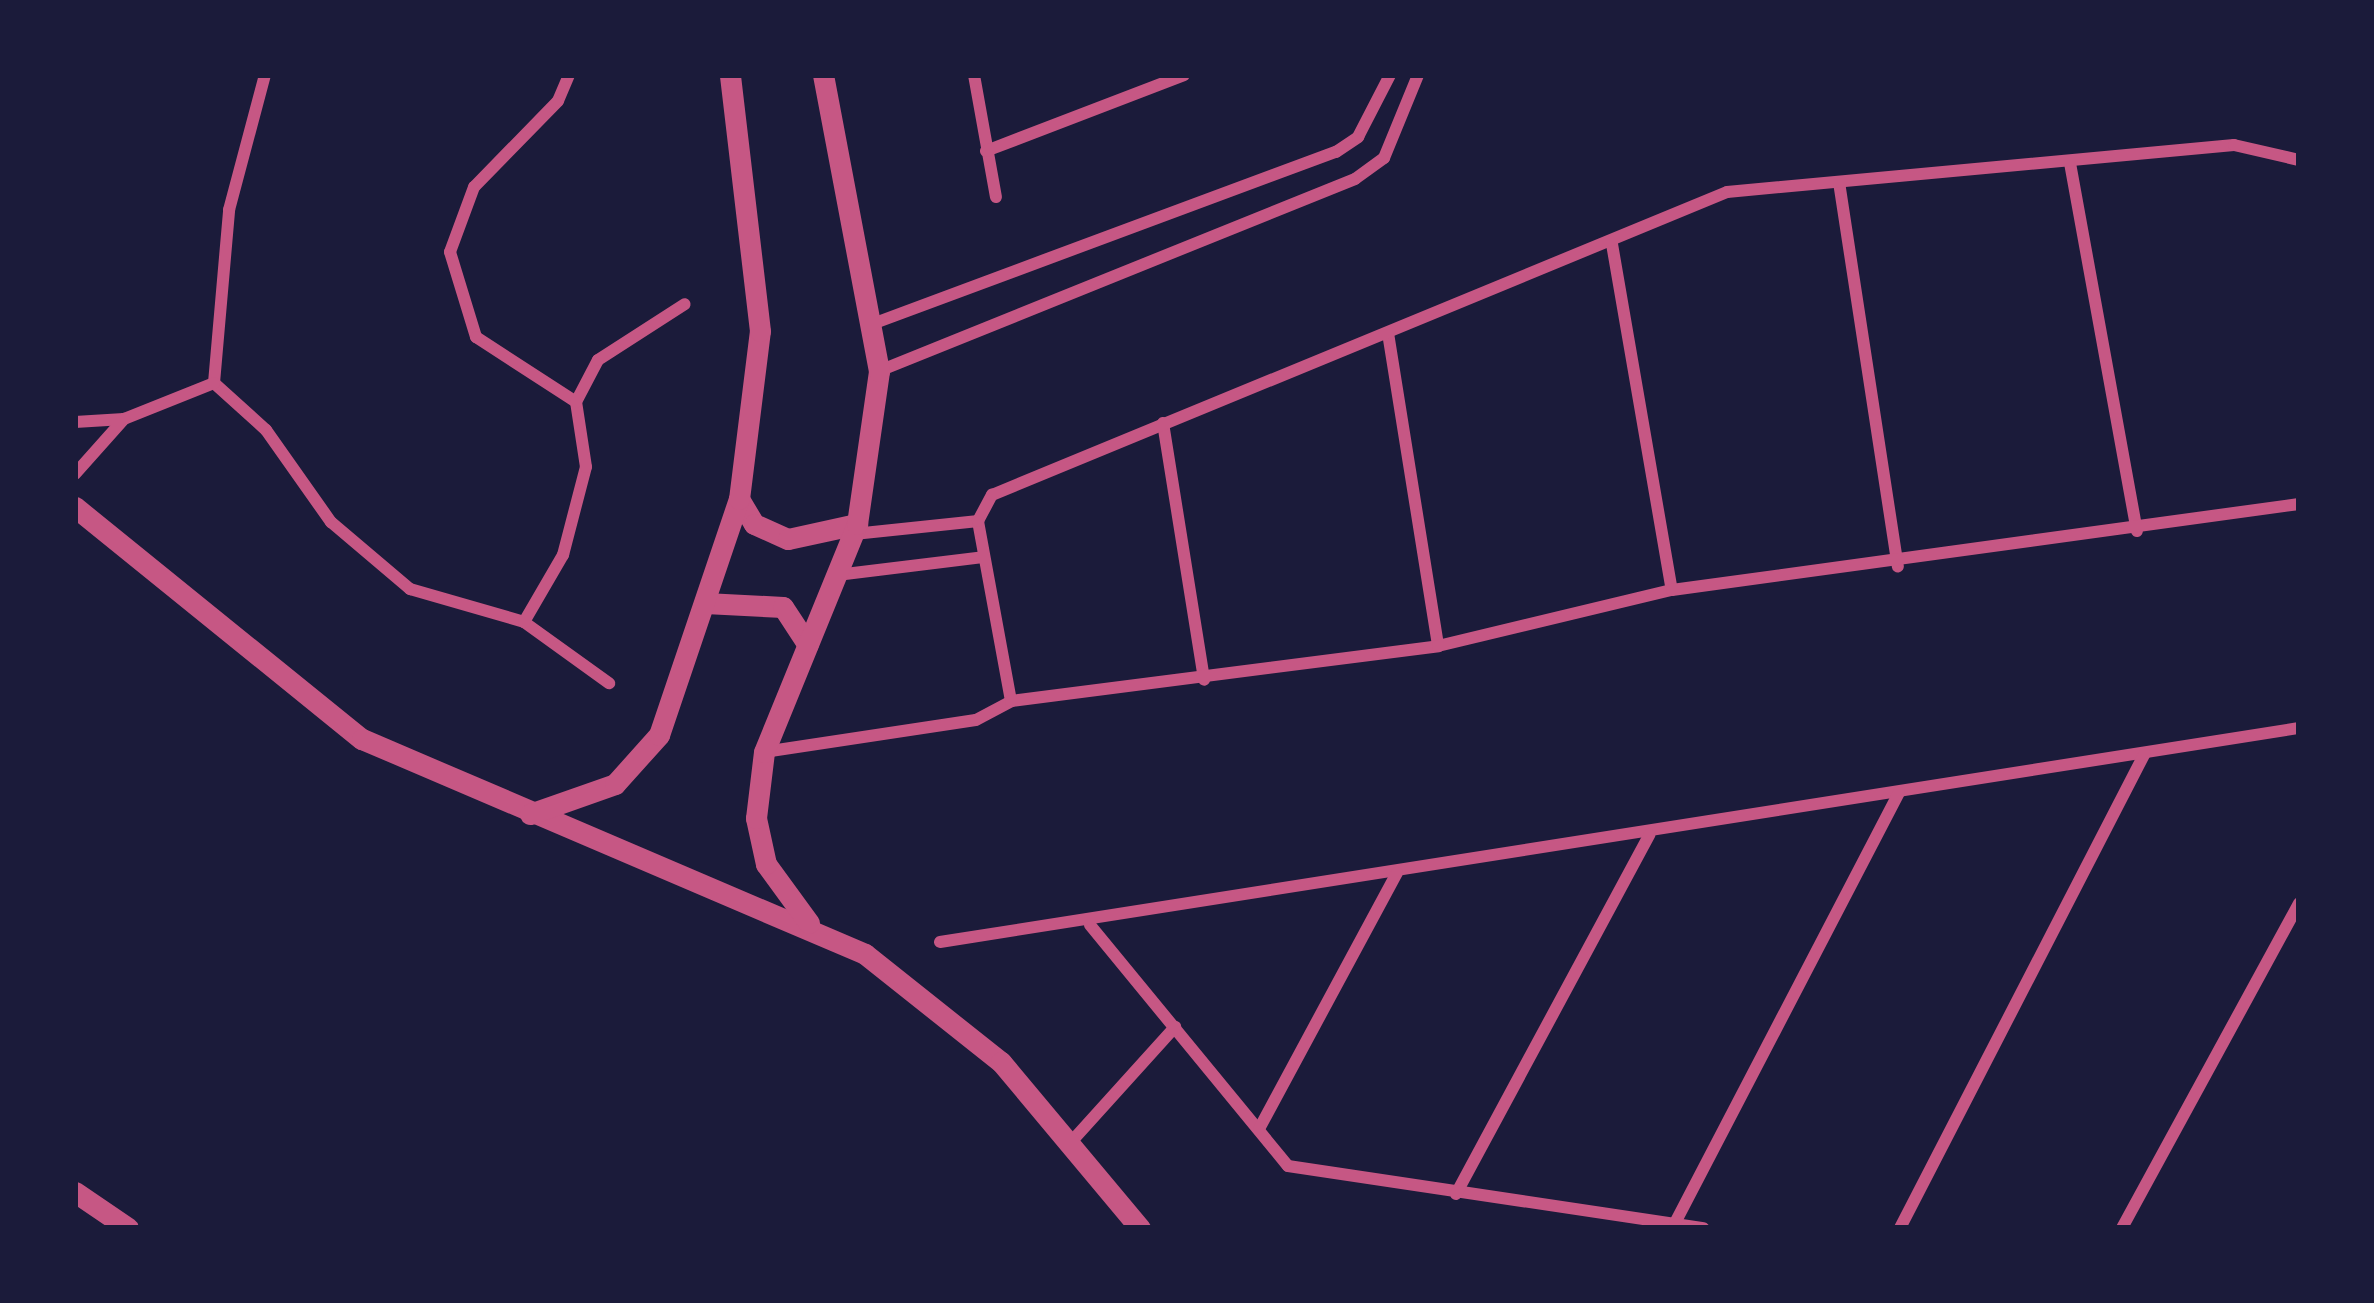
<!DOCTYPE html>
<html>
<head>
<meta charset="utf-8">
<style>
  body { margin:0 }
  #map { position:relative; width:2374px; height:1303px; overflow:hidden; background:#1b1b3a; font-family:Montserrat,sans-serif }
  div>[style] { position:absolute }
  .minor>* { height:12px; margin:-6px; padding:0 6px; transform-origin:6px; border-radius:6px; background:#c65784 }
  .tertiary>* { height:21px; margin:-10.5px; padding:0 10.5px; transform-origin:10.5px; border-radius:10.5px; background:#c65784 }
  span { translate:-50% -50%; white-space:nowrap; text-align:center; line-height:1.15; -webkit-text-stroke:10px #1b1b3a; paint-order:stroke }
  .frame { position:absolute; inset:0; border:78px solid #1b1b3a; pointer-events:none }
</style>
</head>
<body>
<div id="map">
  <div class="minor">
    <div style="left:569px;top:75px;width:28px;rotate:113deg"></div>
    <div style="left:558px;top:101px;width:120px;rotate:134.3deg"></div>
    <div style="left:474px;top:187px;width:69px;rotate:110.3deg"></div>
    <div style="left:450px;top:252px;width:89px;rotate:73deg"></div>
    <div style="left:476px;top:337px;width:119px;rotate:33deg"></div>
    <div style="left:974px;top:75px;width:124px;rotate:79.8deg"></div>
    <div style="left:986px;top:151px;width:212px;rotate:-21deg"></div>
    <div style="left:2070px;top:163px;width:374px;rotate:79.7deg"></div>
    <div style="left:1839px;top:182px;width:389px;rotate:81.3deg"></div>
    <div style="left:1612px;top:244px;width:351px;rotate:80.2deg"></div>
    <div style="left:875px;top:323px;width:492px;rotate:-20.4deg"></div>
    <div style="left:1336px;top:152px;width:27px;rotate:-34deg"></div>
    <div style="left:1358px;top:137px;width:70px;rotate:-62.7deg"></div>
    <div style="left:1388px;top:333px;width:317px;rotate:80.9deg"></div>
    <div style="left:879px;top:371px;width:513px;rotate:-21.97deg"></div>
    <div style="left:1355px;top:179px;width:36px;rotate:-36deg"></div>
    <div style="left:1384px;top:158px;width:90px;rotate:-67.7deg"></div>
    <div style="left:214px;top:383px;width:70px;rotate:42.1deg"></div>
    <div style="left:266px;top:430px;width:113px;rotate:54.8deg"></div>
    <div style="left:331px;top:522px;width:104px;rotate:40.3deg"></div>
    <div style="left:410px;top:589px;width:119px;rotate:16.1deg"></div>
    <div style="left:524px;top:622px;width:105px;rotate:35.7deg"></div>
    <div style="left:214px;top:383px;width:174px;rotate:-85deg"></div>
    <div style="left:229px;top:210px;width:140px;rotate:-75.1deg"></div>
    <div style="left:75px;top:422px;width:49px;rotate:-3.5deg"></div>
    <div style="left:124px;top:419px;width:97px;rotate:-21.8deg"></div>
    <div style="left:1163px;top:423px;width:260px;rotate:80.9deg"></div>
    <div style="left:75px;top:474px;width:74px;rotate:-48.3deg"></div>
    <div style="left:854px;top:534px;width:125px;rotate:-6deg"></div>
    <div style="left:837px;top:575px;width:147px;rotate:-7deg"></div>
    <div style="left:524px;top:622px;width:78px;rotate:-59.8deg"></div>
    <div style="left:563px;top:555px;width:91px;rotate:-75.4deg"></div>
    <div style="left:586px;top:467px;width:66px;rotate:-98.7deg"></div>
    <div style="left:576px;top:402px;width:47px;rotate:-62.4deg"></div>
    <div style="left:598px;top:360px;width:103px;rotate:-32.8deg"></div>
    <div style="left:1011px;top:701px;width:183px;rotate:-100.4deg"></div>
    <div style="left:978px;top:521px;width:30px;rotate:-62deg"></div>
    <div style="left:992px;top:495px;width:795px;rotate:-22.4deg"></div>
    <div style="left:1727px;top:192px;width:509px;rotate:-5.3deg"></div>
    <div style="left:2234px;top:145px;width:67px;rotate:13deg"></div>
    <div style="left:764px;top:752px;width:214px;rotate:-8.6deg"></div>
    <div style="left:976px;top:720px;width:40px;rotate:-28deg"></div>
    <div style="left:1011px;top:701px;width:431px;rotate:-7.3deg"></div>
    <div style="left:1438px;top:646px;width:241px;rotate:-13.5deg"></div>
    <div style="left:1672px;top:590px;width:633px;rotate:-7.81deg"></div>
    <div style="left:1090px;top:925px;width:312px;rotate:50.6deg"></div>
    <div style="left:1288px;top:1166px;width:420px;rotate:8.5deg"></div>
    <div style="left:940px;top:942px;width:1376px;rotate:-8.95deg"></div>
    <div style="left:1259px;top:1129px;width:291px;rotate:-61.7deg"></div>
    <div style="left:1072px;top:1141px;width:154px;rotate:-47.9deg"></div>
    <div style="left:1456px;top:1194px;width:408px;rotate:-61.7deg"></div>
    <div style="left:1675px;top:1223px;width:485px;rotate:-62.5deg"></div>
    <div style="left:1900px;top:1228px;width:534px;rotate:-62.72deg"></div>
    <div style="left:2122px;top:1228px;width:370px;rotate:-61.4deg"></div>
  </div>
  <div class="tertiary">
    <div style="left:739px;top:499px;width:29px;rotate:59deg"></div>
    <div style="left:754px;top:524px;width:37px;rotate:24deg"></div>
    <div style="left:788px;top:539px;width:71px;rotate:-12.3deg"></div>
    <div style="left:75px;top:507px;width:369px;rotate:39deg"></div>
    <div style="left:362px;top:739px;width:547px;rotate:23.14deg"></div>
    <div style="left:865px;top:954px;width:174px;rotate:38.5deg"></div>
    <div style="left:1001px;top:1062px;width:217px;rotate:50.1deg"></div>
    <div style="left:705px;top:603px;width:78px;rotate:2.9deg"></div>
    <div style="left:783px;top:607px;width:45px;rotate:56.7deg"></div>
    <div style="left:530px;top:814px;width:90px;rotate:-19.4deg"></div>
    <div style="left:615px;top:784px;width:66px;rotate:-48.1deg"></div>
    <div style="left:659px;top:735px;width:249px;rotate:-71.3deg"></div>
    <div style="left:739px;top:499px;width:169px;rotate:-82.9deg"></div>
    <div style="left:760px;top:331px;width:258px;rotate:-96.7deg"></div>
    <div style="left:809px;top:923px;width:73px;rotate:-126.1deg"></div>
    <div style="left:766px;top:864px;width:47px;rotate:-102.3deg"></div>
    <div style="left:756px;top:818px;width:66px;rotate:-83.1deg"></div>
    <div style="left:764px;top:752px;width:246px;rotate:-67.8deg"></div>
    <div style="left:857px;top:524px;width:155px;rotate:-81.8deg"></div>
    <div style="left:879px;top:371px;width:301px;rotate:-100.7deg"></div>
    <div style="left:75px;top:1192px;width:64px;rotate:34.2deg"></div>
  </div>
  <div class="frame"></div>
</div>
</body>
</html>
